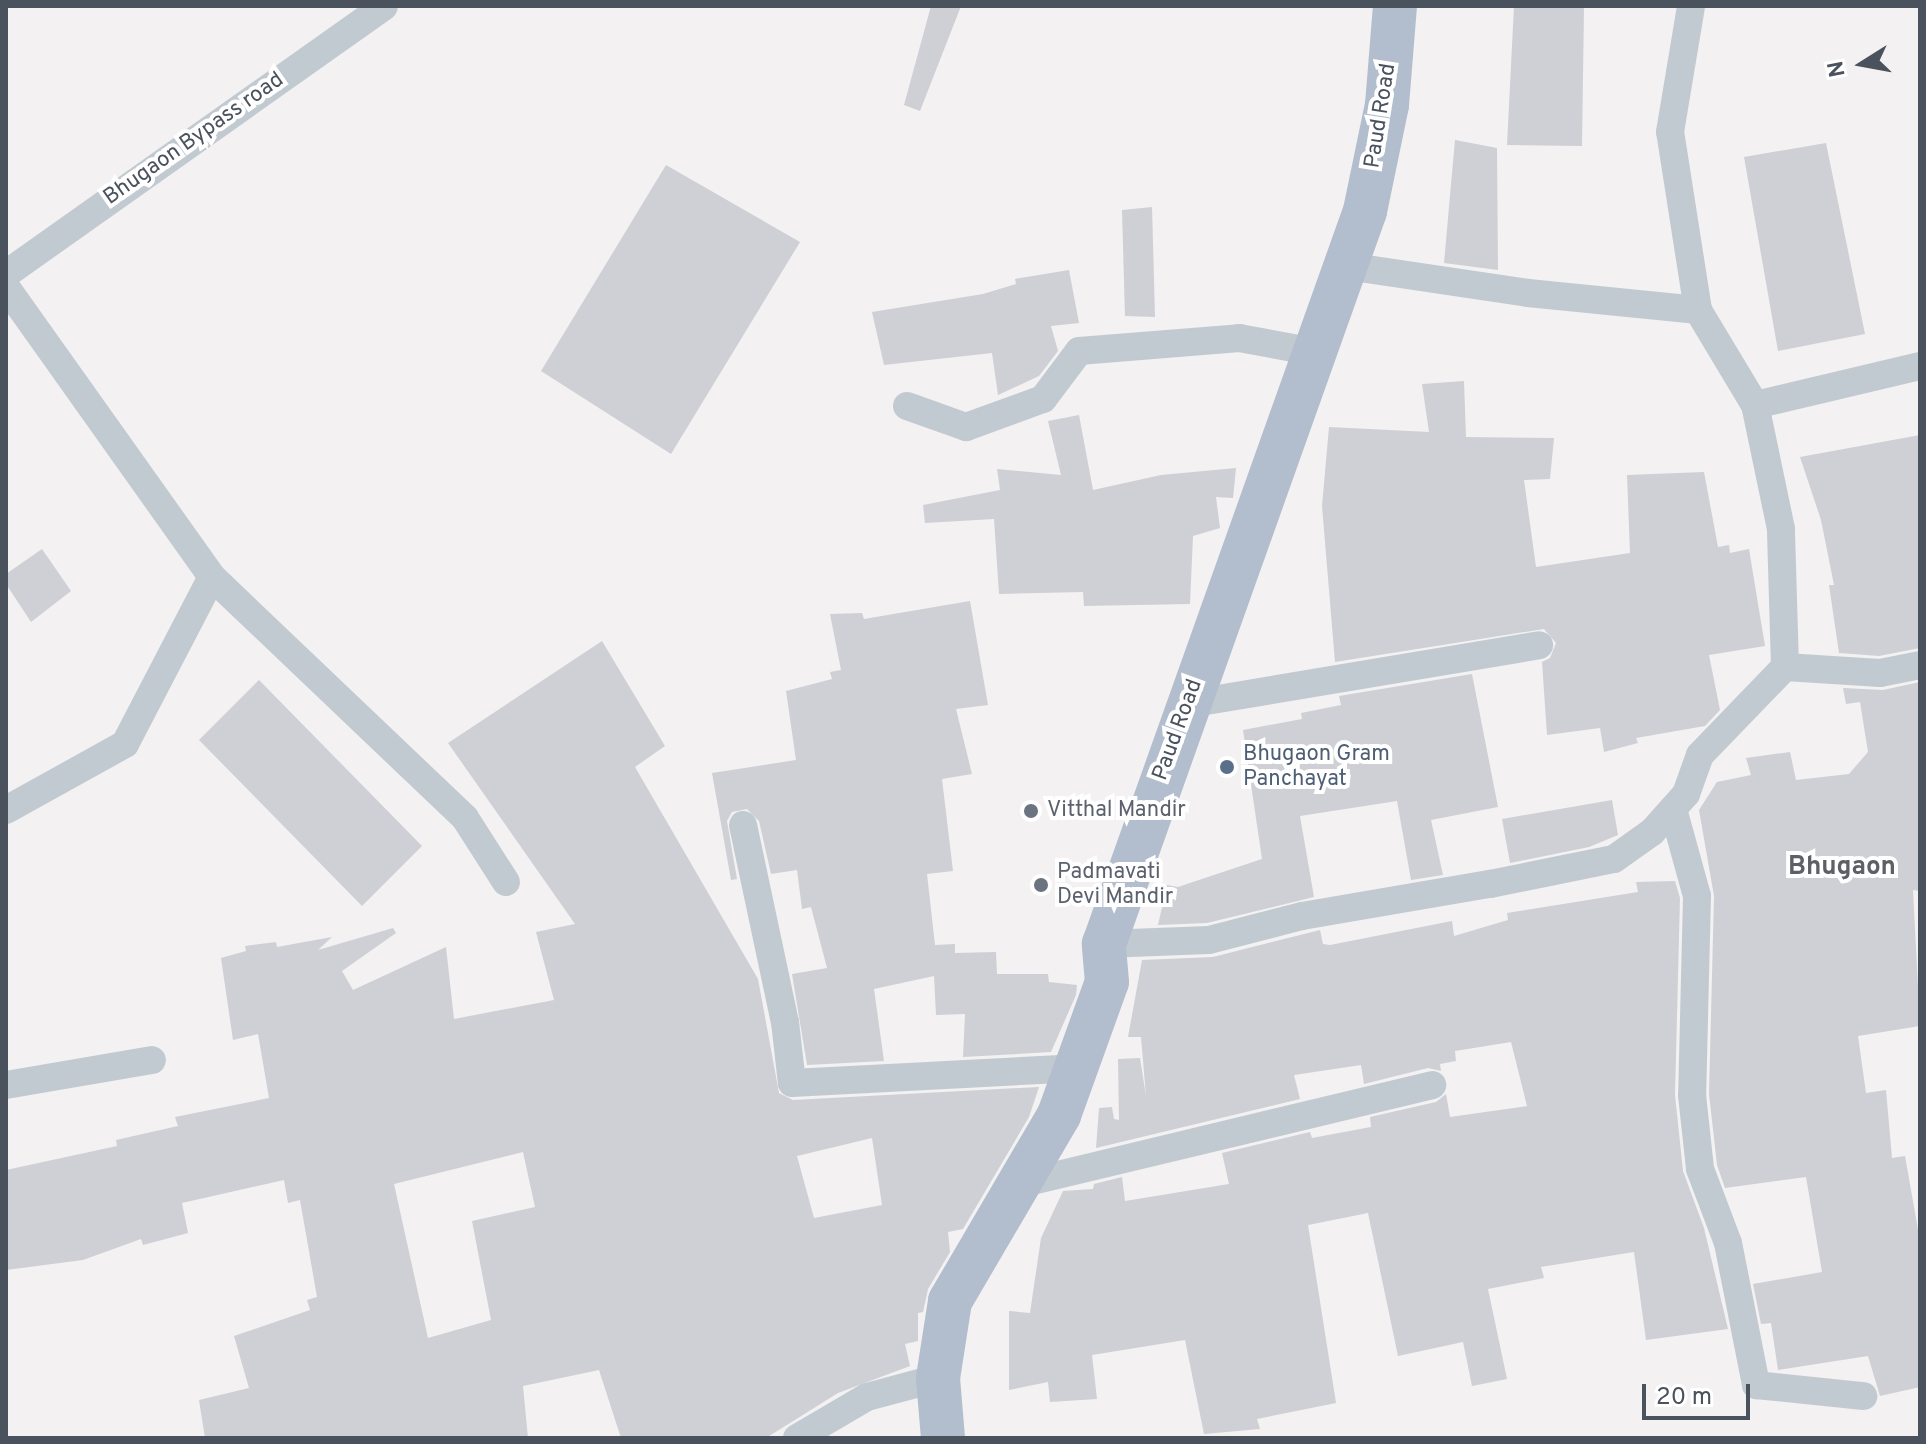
<!DOCTYPE html>
<html>
<head>
<meta charset="utf-8">
<style>
  body { margin:0 }
  #map { position:relative; width:1926px; height:1444px; overflow:hidden; background:#f3f1f1; font-family:Overpass,sans-serif }
  div>[style] { position:absolute }
  .building>* { inset:0; background:#ced0d5 }
  .minor>* { height:28px; margin:-14px; padding:0 14px; transform-origin:14px; border-radius:14px; background:#c2cad1 }
  .primary>* { height:44px; margin:-22px; padding:0 22px; transform-origin:22px; border-radius:22px; background:#b2becd }
  .dots>* { width:22px; height:22px; translate:-50% -50%; box-sizing:border-box; border:4px solid #fff; border-radius:50% }
  span { translate:-50% -50%; white-space:nowrap; text-align:center; line-height:1.15; -webkit-text-stroke:8px #fff; paint-order:stroke }
  .street-label { font-size:22px; color:#4a525d }
  .service-label { font-size:22px; color:#4e5e75 }
  .left { translate:0 -50%; text-align:left }
  .worship-label { font-size:22px; color:#5b616d }
  .quarter-label { font-size:26px; color:#5d6065; font-weight:700 }
  .frame { position:absolute; inset:0; border:8px solid #4a525d; pointer-events:none }
  .north { position:absolute; left:1822px; top:24px; width:80px; height:80px; -webkit-text-stroke:6px #fff; paint-order:stroke; rotate:259deg; font-size:22px; font-weight:700; line-height:32px; text-align:center; color:#4a525d }
  .north::after { content:''; display:block; margin:auto; width:28px; height:36px; background:#4a525d; clip-path:polygon(50% 0,100% 100%,50% 72%,0 100%) }
  .scale { position:absolute; left:1642px; top:1384px; width:108px; height:36px; box-sizing:border-box; border:4px solid #4a525d; border-top:0; padding-left:10px; font-size:24px; line-height:28px; white-space:nowrap; color:#4a525d; -webkit-text-stroke:6px #fff; paint-order:stroke }
</style>
</head>
<body>
<div id="map">
  <div class="building">
    <div style="clip-path:polygon(931px 6px,961px 6px,920px 111px,904px 105px)"></div>
    <div style="clip-path:polygon(1514px 6px,1584px 6px,1582px 146px,1507px 145px)"></div>
    <div style="clip-path:polygon(1455px 140px,1497px 148px,1498px 270px,1444px 263px)"></div>
    <div style="clip-path:polygon(1826px 143px,1865px 334px,1778px 351px,1744px 157px)"></div>
    <div style="clip-path:polygon(666px 165px,800px 242px,671px 454px,541px 371px)"></div>
    <div style="clip-path:polygon(1152px 207px,1155px 317px,1125px 316px,1122px 210px)"></div>
    <div style="clip-path:polygon(1069px 270px,1079px 323px,1051px 326px,1058px 351px,1039px 376px,998px 395px,992px 353px,884px 365px,872px 312px,983px 294px,1016px 284px,1015px 279px)"></div>
    <div style="clip-path:polygon(1464px 381px,1466px 437px,1554px 438px,1550px 479px,1524px 480px,1536px 567px,1630px 553px,1627px 475px,1704px 472px,1718px 547px,1729px 545px,1730px 553px,1749px 549px,1765px 646px,1709px 655px,1720px 710px,1705px 726px,1636px 738px,1638px 743px,1604px 752px,1600px 728px,1547px 735px,1542px 662px,1550px 658px,1556px 643px,1544px 629px,1335px 662px,1322px 506px,1329px 427px,1429px 432px,1422px 384px)"></div>
    <div style="clip-path:polygon(1079px 415px,1093px 490px,1161px 475px,1236px 468px,1233px 498px,1216px 497px,1220px 528px,1193px 536px,1190px 604px,1084px 606px,1083px 592px,999px 594px,994px 519px,925px 523px,923px 505px,1000px 490px,997px 469px,1061px 475px,1048px 421px)"></div>
    <div style="clip-path:polygon(1920px 435px,1920px 648px,1879px 656px,1839px 653px,1829px 585px,1834px 585px,1821px 520px,1800px 457px)"></div>
    <div style="clip-path:polygon(42px 549px,71px 591px,31px 622px,6px 584px,6px 574px)"></div>
    <div style="clip-path:polygon(970px 601px,988px 705px,956px 709px,972px 774px,942px 779px,953px 871px,927px 874px,935px 945px,955px 944px,955px 953px,996px 952px,997px 974px,1048px 974px,1049px 982px,1077px 985px,1076px 995px,1051px 1052px,963px 1057px,965px 1014px,936px 1015px,934px 976px,874px 989px,884px 1061px,807px 1065px,792px 974px,827px 968px,811px 907px,802px 909px,797px 870px,771px 874px,759px 821px,747px 809px,732px 812px,727px 821px,737px 879px,731px 880px,712px 773px,796px 760px,786px 691px,832px 679px,830px 672px,841px 670px,830px 614px,862px 613px,864px 619px)"></div>
    <div style="clip-path:polygon(evenodd,602px 641px,665px 746px,635px 767px,758px 979px,779px 1093px,793px 1100px,1039px 1087px,1029px 1117px,963px 1229px,948px 1232px,950px 1252px,928px 1289px,923px 1312px,918px 1313px,918px 1341px,905px 1344px,910px 1366px,838px 1393px,766px 1438px,621px 1438px,599px 1370px,523px 1386px,528px 1438px,205px 1438px,199px 1400px,249px 1388px,234px 1336px,310px 1310px,307px 1300px,317px 1297px,300px 1200px,288px 1203px,284px 1180px,182px 1203px,188px 1233px,143px 1245px,141px 1239px,83px 1260px,6px 1270px,6px 1170px,117px 1146px,116px 1140px,178px 1126px,175px 1117px,269px 1098px,258px 1034px,233px 1040px,221px 958px,246px 951px,245px 946px,276px 942px,277px 947px,332px 937px,318px 950px,393px 928px,396px 933px,342px 971px,353px 990px,446px 947px,454px 1019px,554px 1000px,536px 932px,575px 924px,448px 743px,602px 641px,872px 1138px,882px 1205px,814px 1218px,797px 1156px,872px 1138px,602px 641px,523px 1152px,535px 1207px,472px 1221px,491px 1320px,428px 1338px,394px 1184px,523px 1152px)"></div>
    <div style="clip-path:polygon(1472px 674px,1498px 807px,1431px 820px,1443px 875px,1411px 880px,1397px 801px,1300px 816px,1314px 897px,1207px 923px,1158px 925px,1167px 885px,1178px 887px,1262px 859px,1243px 730px,1302px 719px,1301px 713px,1341px 705px,1339px 696px)"></div>
    <div style="clip-path:polygon(259px 680px,422px 846px,362px 906px,199px 740px)"></div>
    <div style="clip-path:polygon(1920px 682px,1920px 891px,1913px 890px,1920px 1026px,1858px 1036px,1866px 1093px,1886px 1090px,1892px 1158px,1905px 1156px,1920px 1241px,1920px 1387px,1880px 1396px,1868px 1356px,1778px 1370px,1771px 1323px,1761px 1324px,1753px 1284px,1822px 1272px,1806px 1177px,1725px 1188px,1717px 1165px,1709px 1094px,1714px 896px,1699px 810px,1717px 782px,1751px 775px,1746px 758px,1790px 752px,1796px 780px,1849px 774px,1868px 752px,1860px 702px,1846px 704px,1843px 688px,1883px 690px)"></div>
    <div style="clip-path:polygon(1612px 800px,1618px 835px,1589px 847px,1510px 863px,1502px 819px)"></div>
    <div style="clip-path:polygon(1675px 881px,1680px 898px,1675px 1095px,1683px 1171px,1704px 1228px,1728px 1329px,1646px 1340px,1634px 1252px,1541px 1267px,1544px 1278px,1488px 1289px,1507px 1379px,1472px 1386px,1463px 1342px,1398px 1356px,1368px 1213px,1308px 1225px,1336px 1403px,1257px 1419px,1260px 1429px,1204px 1434px,1185px 1340px,1092px 1355px,1097px 1399px,1050px 1402px,1048px 1382px,1009px 1390px,1009px 1311px,1030px 1313px,1041px 1238px,1063px 1191px,1093px 1189px,1094px 1184px,1122px 1177px,1125px 1201px,1229px 1184px,1222px 1153px,1310px 1132px,1312px 1138px,1371px 1127px,1370px 1117px,1436px 1102px,1446px 1094px,1450px 1117px,1527px 1106px,1511px 1042px,1455px 1051px,1456px 1061px,1440px 1064px,1441px 1071px,1428px 1068px,1364px 1084px,1361px 1065px,1294px 1075px,1300px 1099px,1096px 1148px,1099px 1108px,1112px 1107px,1114px 1119px,1119px 1120px,1118px 1059px,1140px 1058px,1146px 1096px,1141px 1037px,1128px 1037px,1142px 960px,1213px 957px,1320px 930px,1323px 944px,1330px 945px,1452px 921px,1454px 936px,1508px 920px,1507px 913px,1638px 892px,1636px 882px)"></div>
  </div>
  <div class="minor">
    <div style="left:1346px;top:266px;width:184px;rotate:8.4deg"></div>
    <div style="left:1528px;top:293px;width:171px;rotate:5.7deg"></div>
    <div style="left:1698px;top:310px;width:180px;rotate:-98.9deg"></div>
    <div style="left:1670px;top:132px;width:128px;rotate:-80.5deg"></div>
    <div style="left:6px;top:274px;width:463px;rotate:-35.3deg"></div>
    <div style="left:6px;top:287px;width:356px;rotate:54.6deg"></div>
    <div style="left:212px;top:577px;width:349px;rotate:43.6deg"></div>
    <div style="left:465px;top:818px;width:76px;rotate:57.4deg"></div>
    <div style="left:1755px;top:405px;width:170px;rotate:-13.3deg"></div>
    <div style="left:907px;top:406px;width:63px;rotate:19.6deg"></div>
    <div style="left:966px;top:427px;width:82px;rotate:-20deg"></div>
    <div style="left:1043px;top:399px;width:60px;rotate:-53.1deg"></div>
    <div style="left:1079px;top:351px;width:161px;rotate:-4.6deg"></div>
    <div style="left:1239px;top:338px;width:77px;rotate:10.4deg"></div>
    <div style="left:1785px;top:667px;width:95px;rotate:3.6deg"></div>
    <div style="left:1880px;top:673px;width:41px;rotate:-11.3deg"></div>
    <div style="left:1188px;top:704px;width:356px;rotate:-9.5deg"></div>
    <div style="left:1673px;top:809px;width:90px;rotate:74.6deg"></div>
    <div style="left:1697px;top:896px;width:199px;rotate:91.4deg"></div>
    <div style="left:1692px;top:1095px;width:74px;rotate:83.8deg"></div>
    <div style="left:1700px;top:1169px;width:79px;rotate:69.3deg"></div>
    <div style="left:1728px;top:1243px;width:145px;rotate:78.8deg"></div>
    <div style="left:1756px;top:1385px;width:108px;rotate:5.9deg"></div>
    <div style="left:6px;top:810px;width:136px;rotate:-29deg"></div>
    <div style="left:125px;top:744px;width:188px;rotate:-62.5deg"></div>
    <div style="left:743px;top:825px;width:201px;rotate:78deg"></div>
    <div style="left:785px;top:1022px;width:61px;rotate:83.5deg"></div>
    <div style="left:792px;top:1083px;width:283px;rotate:-3deg"></div>
    <div style="left:1104px;top:944px;width:105px;rotate:-2.2deg"></div>
    <div style="left:1209px;top:940px;width:96px;rotate:-14.5deg"></div>
    <div style="left:1302px;top:916px;width:191px;rotate:-9.7deg"></div>
    <div style="left:1490px;top:884px;width:126px;rotate:-11.4deg"></div>
    <div style="left:1614px;top:859px;width:47px;rotate:-35.4deg"></div>
    <div style="left:1652px;top:832px;width:51px;rotate:-48.2deg"></div>
    <div style="left:1686px;top:794px;width:41px;rotate:-70.3deg"></div>
    <div style="left:1700px;top:755px;width:122px;rotate:-46deg"></div>
    <div style="left:1785px;top:667px;width:138px;rotate:-91.7deg"></div>
    <div style="left:1781px;top:529px;width:127px;rotate:-101.8deg"></div>
    <div style="left:1755px;top:405px;width:111px;rotate:-121deg"></div>
    <div style="left:6px;top:1085px;width:148px;rotate:-9.7deg"></div>
    <div style="left:1020px;top:1184px;width:424px;rotate:-13.5deg"></div>
    <div style="left:797px;top:1438px;width:81px;rotate:-30.4deg"></div>
    <div style="left:867px;top:1397px;width:73px;rotate:-15deg"></div>
  </div>
  <div class="primary">
    <div style="left:943px;top:1438px;width:60px;rotate:-94.8deg"></div>
    <div style="left:938px;top:1378px;width:78px;rotate:-81.1deg"></div>
    <div style="left:950px;top:1301px;width:216px;rotate:-59.6deg"></div>
    <div style="left:1059px;top:1115px;width:141px;rotate:-70.2deg"></div>
    <div style="left:1107px;top:982px;width:38px;rotate:-95deg"></div>
    <div style="left:1104px;top:944px;width:778px;rotate:-70.4deg"></div>
    <div style="left:1365px;top:211px;width:108px;rotate:-78.3deg"></div>
    <div style="left:1387px;top:105px;width:99px;rotate:-85.4deg"></div>
  </div>
  <div class="dots">
    <div style="left:1227px;top:767px;background:#5c6f8a"></div>
    <div style="left:1031px;top:811px;background:#6b7280"></div>
    <div style="left:1041px;top:885px;background:#6b7280"></div>
  </div>
  <div class="street-label">
    <span style="left:1381px;top:116px;rotate:-81deg">Paud Road</span>
    <span style="left:194px;top:139px;rotate:-35deg">Bhugaon Bypass road</span>
    <span style="left:1178px;top:730px;rotate:-70deg">Paud Road</span>
  </div>
  <div class="service-label">
    <span class="left" style="left:1243px;top:767px">Bhugaon Gram<br>Panchayat</span>
  </div>
  <div class="worship-label">
    <span class="left" style="left:1047px;top:811px">Vitthal Mandir</span>
    <span class="left" style="left:1057px;top:885px">Padmavati<br>Devi Mandir</span>
  </div>
  <div class="quarter-label">
    <span style="left:1842px;top:868px">Bhugaon</span>
  </div>
  <div class="frame"></div>
  <div class="north">N</div>
  <div class="scale">20 m</div>
</div>
</body>
</html>
